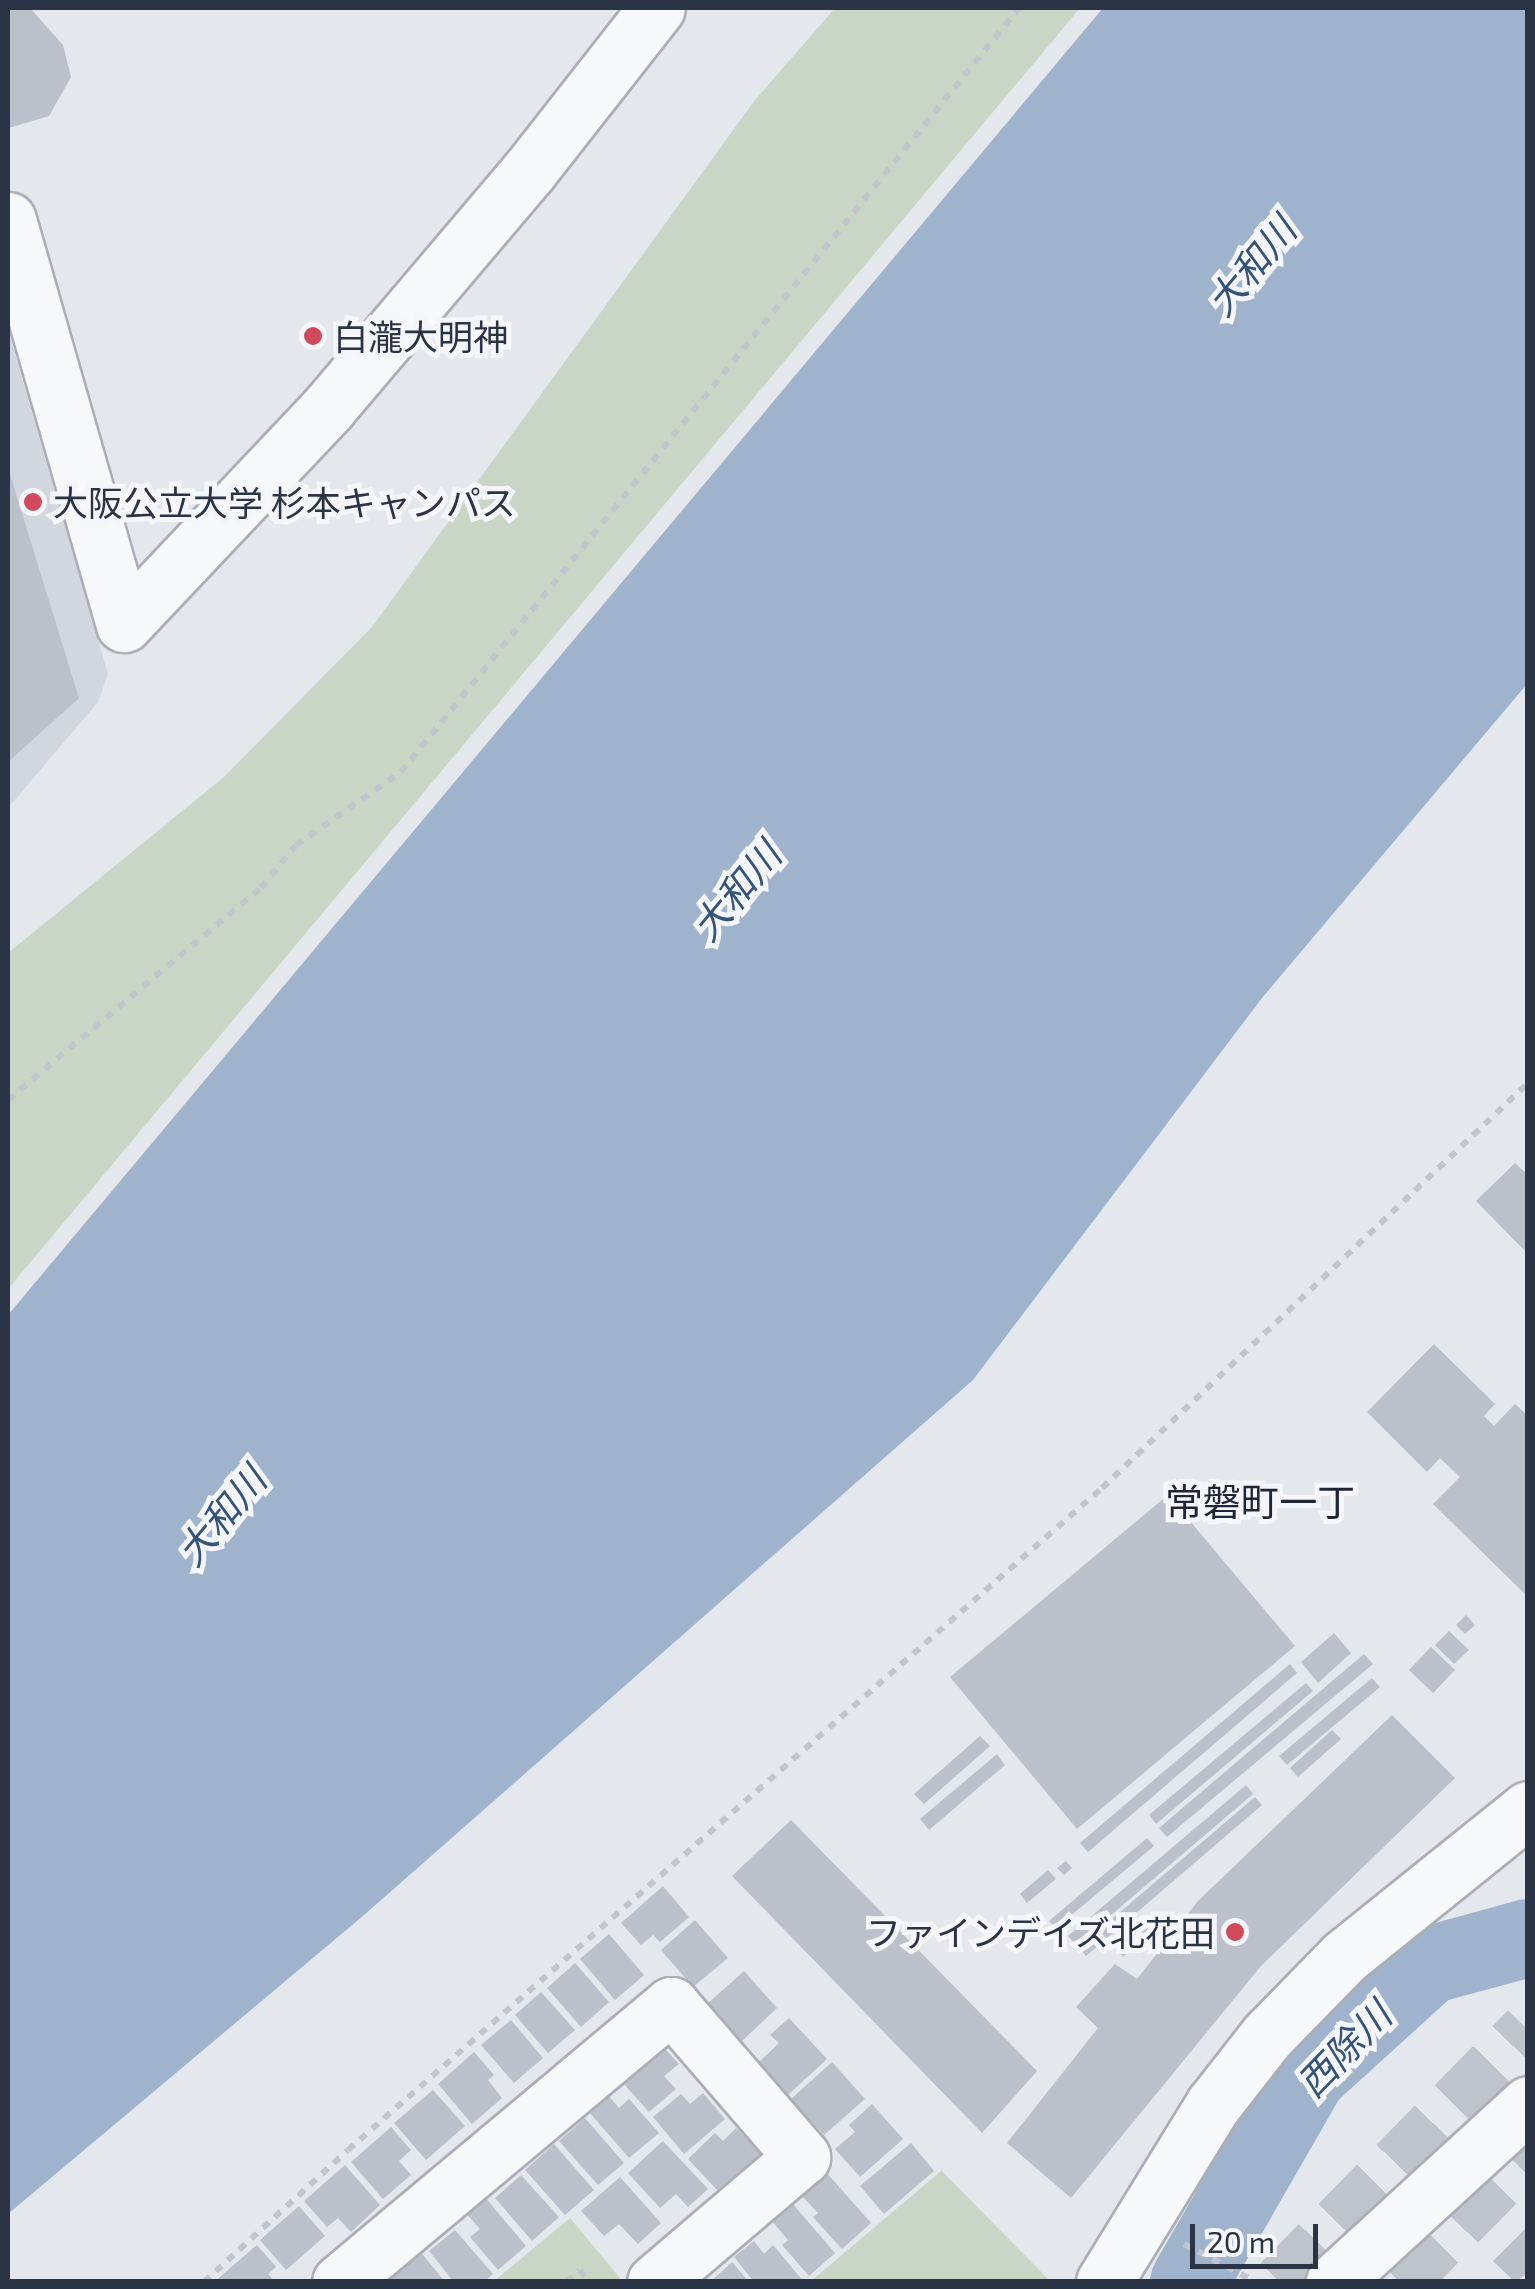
<!DOCTYPE html>
<html>
<head>
<meta charset="utf-8">
<style>
  body { margin:0 }
  #map { position:relative; width:1535px; height:2289px; overflow:hidden; background:#e4e7ec; font-family:"Exo 2","Noto Sans JP",sans-serif }
  div>[style] { position:absolute }
  .built>* { inset:0; background:#d2d6de }
  .green>* { inset:0; background:#c9d6c5 }
  .water>* { inset:0; background:#9fb4cc }
  .river>* { height:78px; margin:-39px; padding:0 39px; transform-origin:39px; border-radius:39px; background:#9fb4cc }
  .building>* { inset:0; background:#bbc0ca }
  .highway-tunnel>* { height:55px; margin-top:-27.5px; transform-origin:0; background:repeating-linear-gradient(90deg,#bfc3cb 0 55px,transparent 0 83px) }
  .path>* { height:6px; margin-top:-3px; transform-origin:0; background:repeating-linear-gradient(90deg,#c2c5cb 0 8px,transparent 0 16px) }
  .roads { filter:drop-shadow(2px 0 #a9aeb7) drop-shadow(-2px 0 #a9aeb7) drop-shadow(0 2px #a9aeb7) drop-shadow(0 -2px #a9aeb7) }
  .minor>* { height:55px; margin:-27.5px; padding:0 27.5px; transform-origin:27.5px; border-radius:27.5px; background:#f7f8fa }
  .dots>* { width:28px; height:28px; translate:-50% -50%; box-sizing:border-box; border:5px solid #f4f6f9; border-radius:50% }
  span { translate:-50% -50%; white-space:nowrap; text-align:center; line-height:1.15; -webkit-text-stroke:10px #f4f6f9; paint-order:stroke }
  .poi-label { font-size:35px; color:#2b3445 }
  .left { translate:0 -50%; text-align:left }
  .right { translate:-100% -50%; text-align:right }
  .water-label { font-size:38px; color:#34527a; font-style:italic }
  .neighbourhood-label { font-size:38px; color:#1d2536 }
  .frame { position:absolute; inset:0; border:10px solid #2b3445; pointer-events:none }
  .scale { position:absolute; left:1190px; top:2224px; width:128px; height:45px; box-sizing:border-box; border:5px solid #2b3445; border-top:0; padding-left:12px; font-size:30px; line-height:35px; white-space:nowrap; color:#2b3445; -webkit-text-stroke:8px #f4f6f9; paint-order:stroke }
</style>
</head>
<body>
<div id="map">
  <div class="built">
    <div style="clip-path:polygon(8px 330px,108px 674px,98px 702px,8px 808px)"></div>
  </div>
  <div class="green">
    <div style="clip-path:polygon(835px 8px,1080px 8px,8px 1289px,8px 953px,224px 777px,372px 627px,755px 100px)"></div>
    <div style="clip-path:polygon(941px 2170px,1050px 2281px,811px 2281px,941px 2171px)"></div>
    <div style="clip-path:polygon(570px 2218px,620px 2278px,616px 2281px,494px 2281px)"></div>
  </div>
  <div class="water">
    <div style="clip-path:polygon(1103px 8px,1527px 8px,1527px 684px,1262px 998px,973px 1380px,364px 1915px,8px 2214px,8px 1315px)"></div>
  </div>
  <div class="river">
    <div style="left:1189px;top:2282px;width:239px;rotate:-60.1deg"></div>
    <div style="left:1308px;top:2075px;width:164px;rotate:-42.3deg"></div>
    <div style="left:1429px;top:1965px;width:103px;rotate:-15.3deg"></div>
  </div>
  <div class="building">
    <div style="clip-path:polygon(8px 8px,30px 8px,63px 45px,71px 77px,49px 116px,9px 128px)"></div>
    <div style="clip-path:polygon(308px 325px,324px 337px,317px 347px,301px 334px)"></div>
    <div style="clip-path:polygon(8px 468px,79px 698px,8px 762px)"></div>
    <div style="clip-path:polygon(1515px 1163px,1528px 1175px,1528px 1254px,1476px 1201px)"></div>
    <div style="clip-path:polygon(1434px 1344px,1495px 1404px,1484px 1416px,1494px 1426px,1515px 1404px,1528px 1416px,1528px 1597px,1433px 1504px,1460px 1477px,1440px 1458px,1427px 1472px,1367px 1412px)"></div>
    <div style="clip-path:polygon(1168px 1495px,1295px 1646px,1077px 1829px,950px 1677px)"></div>
    <div style="clip-path:polygon(1466px 1615px,1475px 1625px,1465px 1634px,1456px 1625px)"></div>
    <div style="clip-path:polygon(1449px 1631px,1469px 1650px,1454px 1664px,1435px 1645px)"></div>
    <div style="clip-path:polygon(1334px 1633px,1351px 1653px,1318px 1683px,1301px 1662px)"></div>
    <div style="clip-path:polygon(1431px 1647px,1455px 1670px,1433px 1693px,1409px 1670px)"></div>
    <div style="clip-path:polygon(1364px 1654px,1373px 1664px,1167px 1837px,1159px 1828px)"></div>
    <div style="clip-path:polygon(1290px 1664px,1297px 1673px,1088px 1852px,1080px 1843px)"></div>
    <div style="clip-path:polygon(1372px 1678px,1380px 1687px,1287px 1765px,1279px 1756px)"></div>
    <div style="clip-path:polygon(1306px 1683px,1313px 1691px,1156px 1824px,1149px 1815px)"></div>
    <div style="clip-path:polygon(1392px 1715px,1455px 1778px,1261px 1966px,1071px 2198px,1007px 2143px,1098px 2028px,1076px 2007px,1115px 1964px,1137px 1979px,1198px 1901px)"></div>
    <div style="clip-path:polygon(1332px 1730px,1341px 1739px,1298px 1777px,1290px 1768px)"></div>
    <div style="clip-path:polygon(980px 1736px,990px 1746px,924px 1804px,914px 1794px)"></div>
    <div style="clip-path:polygon(997px 1754px,1005px 1765px,929px 1830px,920px 1819px)"></div>
    <div style="clip-path:polygon(1246px 1785px,1253px 1794px,1076px 1945px,1068px 1936px)"></div>
    <div style="clip-path:polygon(1255px 1797px,1262px 1805px,1086px 1956px,1079px 1947px)"></div>
    <div style="clip-path:polygon(791px 1820px,1037px 2071px,982px 2133px,732px 1876px)"></div>
    <div style="clip-path:polygon(1147px 1838px,1154px 1846px,1056px 1928px,1049px 1921px)"></div>
    <div style="clip-path:polygon(1066px 1861px,1072px 1868px,1064px 1875px,1057px 1868px)"></div>
    <div style="clip-path:polygon(1048px 1870px,1056px 1879px,1027px 1903px,1020px 1894px)"></div>
    <div style="clip-path:polygon(663px 1886px,689px 1917px,660px 1942px,653px 1935px,641px 1945px,621px 1923px)"></div>
    <div style="clip-path:polygon(1148px 1918px,1157px 1927px,1123px 1957px,1115px 1948px)"></div>
    <div style="clip-path:polygon(695px 1920px,728px 1958px,693px 1987px,661px 1950px)"></div>
    <div style="clip-path:polygon(609px 1934px,644px 1975px,615px 2000px,580px 1959px)"></div>
    <div style="clip-path:polygon(575px 1963px,609px 2002px,581px 2027px,547px 1988px)"></div>
    <div style="clip-path:polygon(744px 1971px,777px 2008px,741px 2042px,707px 2004px)"></div>
    <div style="clip-path:polygon(541px 1992px,575px 2030px,548px 2053px,515px 2015px)"></div>
    <div style="clip-path:polygon(789px 2018px,827px 2059px,788px 2095px,758px 2063px,779px 2043px,770px 2035px)"></div>
    <div style="clip-path:polygon(511px 2020px,543px 2058px,514px 2083px,481px 2045px)"></div>
    <div style="clip-path:polygon(657px 2040px,679px 2064px,664px 2076px,676px 2089px,649px 2112px,616px 2075px)"></div>
    <div style="clip-path:polygon(474px 2052px,494px 2075px,488px 2080px,502px 2098px,472px 2124px,438px 2084px)"></div>
    <div style="clip-path:polygon(832px 2062px,865px 2099px,824px 2135px,791px 2099px)"></div>
    <div style="clip-path:polygon(433px 2090px,465px 2126px,426px 2160px,394px 2123px)"></div>
    <div style="clip-path:polygon(703px 2093px,725px 2119px,684px 2154px,653px 2117px,681px 2094px,690px 2104px)"></div>
    <div style="clip-path:polygon(608px 2095px,619px 2108px,629px 2099px,659px 2133px,629px 2158px,589px 2112px)"></div>
    <div style="clip-path:polygon(872px 2104px,903px 2139px,860px 2177px,835px 2149px,855px 2132px,849px 2125px)"></div>
    <div style="clip-path:polygon(585px 2118px,624px 2163px,598px 2185px,559px 2141px)"></div>
    <div style="clip-path:polygon(391px 2127px,411px 2150px,399px 2161px,411px 2175px,383px 2199px,351px 2162px)"></div>
    <div style="clip-path:polygon(736px 2128px,762px 2154px,720px 2193px,688px 2159px,715px 2133px,723px 2141px)"></div>
    <div style="clip-path:polygon(663px 2141px,708px 2189px,688px 2207px,676px 2194px,660px 2208px,628px 2173px)"></div>
    <div style="clip-path:polygon(911px 2143px,934px 2171px,884px 2214px,860px 2186px)"></div>
    <div style="clip-path:polygon(554px 2144px,594px 2190px,565px 2215px,525px 2170px)"></div>
    <div style="clip-path:polygon(345px 2165px,380px 2205px,351px 2232px,338px 2218px,327px 2227px,304px 2201px)"></div>
    <div style="clip-path:polygon(826px 2172px,871px 2223px,842px 2249px,813px 2217px,818px 2213px,801px 2195px)"></div>
    <div style="clip-path:polygon(521px 2175px,559px 2217px,532px 2241px,495px 2198px)"></div>
    <div style="clip-path:polygon(620px 2177px,661px 2223px,638px 2244px,619px 2224px,604px 2236px,581px 2211px)"></div>
    <div style="clip-path:polygon(484px 2196px,526px 2246px,498px 2270px,470px 2237px,480px 2229px,465px 2212px)"></div>
    <div style="clip-path:polygon(792px 2203px,835px 2253px,809px 2276px,782px 2245px,788px 2240px,771px 2220px)"></div>
    <div style="clip-path:polygon(299px 2206px,325px 2236px,286px 2270px,260px 2240px)"></div>
    <div style="clip-path:polygon(1528px 2226px,1528px 2273px,1515px 2282px,1493px 2261px)"></div>
    <div style="clip-path:polygon(455px 2230px,493px 2274px,484px 2282px,454px 2282px,429px 2251px)"></div>
    <div style="clip-path:polygon(754px 2241px,764px 2254px,773px 2245px,804px 2282px,754px 2282px,734px 2257px)"></div>
    <div style="clip-path:polygon(257px 2245px,276px 2267px,268px 2274px,275px 2282px,214px 2282px)"></div>
    <div style="clip-path:polygon(419px 2250px,445px 2282px,381px 2282px)"></div>
    <div style="clip-path:polygon(732px 2262px,749px 2282px,710px 2282px)"></div>
  </div>
  <div class="highway-tunnel">
    <div style="left:1280px;top:2282px;width:354px;rotate:-45.6deg"></div>
    <div style="left:1400px;top:2282px;width:182px;rotate:-45.4deg"></div>
  </div>
  <div class="path">
    <div style="left:8px;top:1100px;width:330px;rotate:-40deg"></div>
    <div style="left:261px;top:888px;width:55px;rotate:-50.9deg"></div>
    <div style="left:296px;top:845px;width:128px;rotate:-34.8deg"></div>
    <div style="left:401px;top:772px;width:983px;rotate:-51.03deg"></div>
    <div style="left:1184px;top:2244px;width:81px;rotate:27.8deg"></div>
    <div style="left:204px;top:2282px;width:195px;rotate:-42.5deg"></div>
    <div style="left:348px;top:2150px;width:1003px;rotate:-41.28deg"></div>
    <div style="left:1102px;top:1488px;width:588px;rotate:-43.55deg"></div>
    <div style="left:566px;top:2282px;width:18px;rotate:-41deg"></div>
    <div style="left:580px;top:2270px;width:15px;rotate:53deg"></div>
  </div>
  <div class="roads">
    <div class="minor">
      <div style="left:8px;top:220px;width:420px;rotate:74deg"></div>
      <div style="left:124px;top:624px;width:297px;rotate:-46.6deg"></div>
      <div style="left:328px;top:408px;width:311px;rotate:-49.7deg"></div>
      <div style="left:529px;top:171px;width:207px;rotate:-51.9deg"></div>
      <div style="left:340px;top:2282px;width:432px;rotate:-39.9deg"></div>
      <div style="left:671px;top:2005px;width:201px;rotate:49.2deg"></div>
      <div style="left:802px;top:2157px;width:193px;rotate:139.6deg"></div>
      <div style="left:1104px;top:2282px;width:208px;rotate:-58.4deg"></div>
      <div style="left:1213px;top:2105px;width:88px;rotate:-52deg"></div>
      <div style="left:1267px;top:2036px;width:110px;rotate:-45.7deg"></div>
      <div style="left:1344px;top:1957px;width:236px;rotate:-38.8deg"></div>
      <div style="left:1334px;top:2282px;width:263px;rotate:-42.5deg"></div>
    </div>
  </div>
  <div class="dots">
    <div style="left:313px;top:336px;background:#d1495b"></div>
    <div style="left:33px;top:502px;background:#d1495b"></div>
    <div style="left:1235px;top:1932px;background:#d1495b"></div>
  </div>
  <div class="poi-label">
    <span class="left" style="left:333px;top:336px">白瀧大明神</span>
    <span class="left" style="left:53px;top:502px">大阪公立大学 杉本キャンパス</span>
    <span class="right" style="left:1215px;top:1932px">ファインデイズ北花田</span>
  </div>
  <div class="water-label">
    <span style="left:1251px;top:266px;rotate:-50deg">大和川</span>
    <span style="left:736px;top:891px;rotate:-50deg">大和川</span>
    <span style="left:221px;top:1516px;rotate:-50deg">大和川</span>
    <span style="left:1344px;top:2049px;rotate:-46deg">西除川</span>
  </div>
  <div class="neighbourhood-label">
    <span style="left:1260px;top:1502px">常磐町一丁</span>
  </div>
  <div class="frame"></div>
  <div class="scale">20 m</div>
</div>
</body>
</html>
